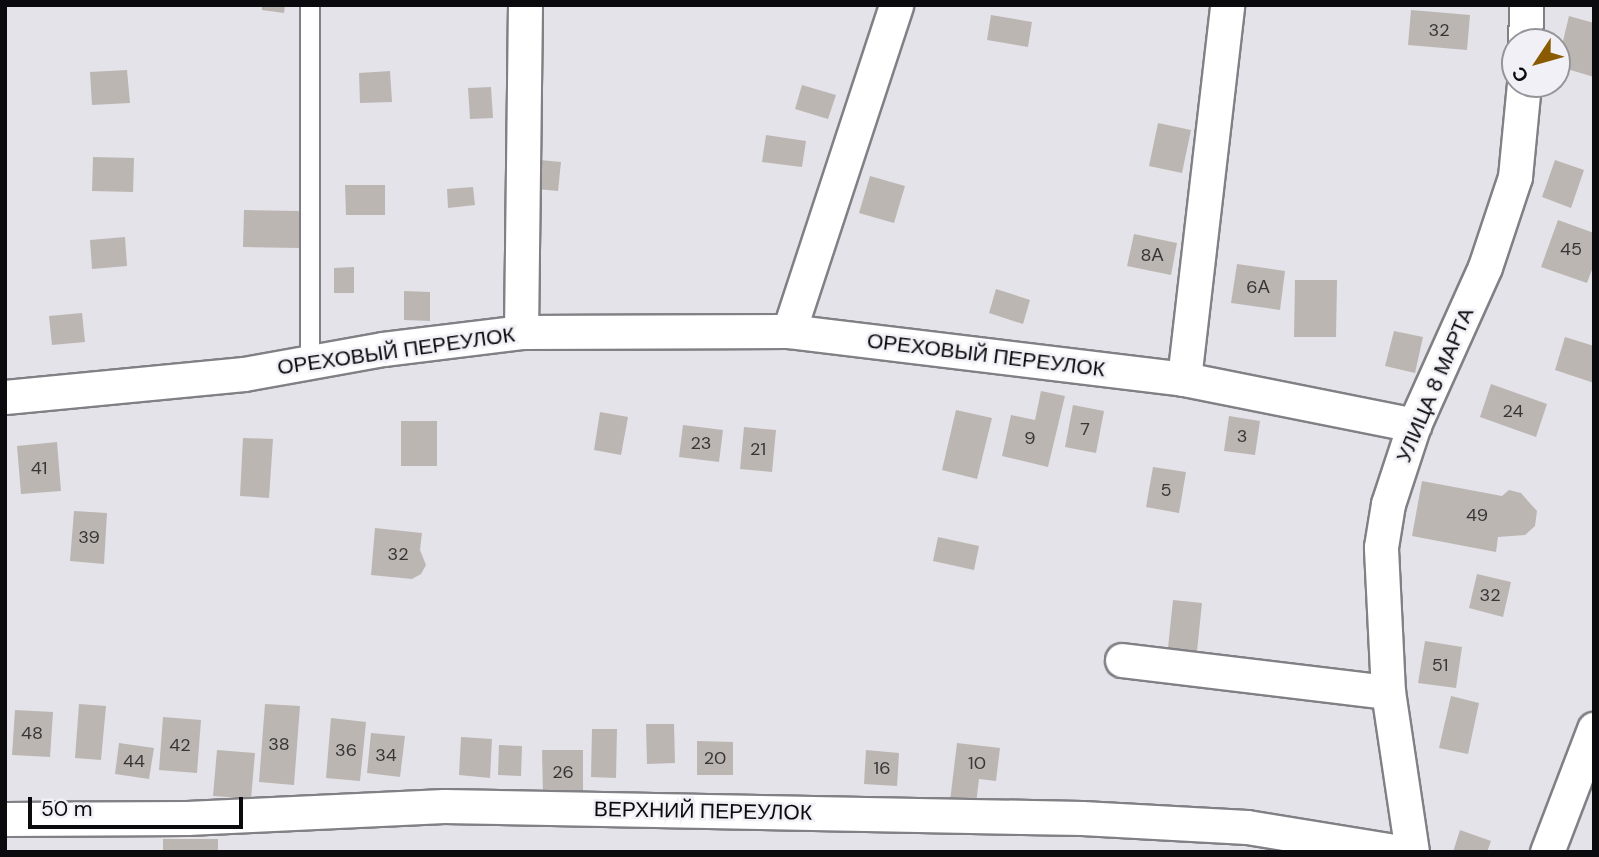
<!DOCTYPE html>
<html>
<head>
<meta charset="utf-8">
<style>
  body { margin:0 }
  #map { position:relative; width:1599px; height:857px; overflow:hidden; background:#e4e3e9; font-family:"DM Sans",sans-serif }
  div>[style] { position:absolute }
  .building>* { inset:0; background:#bcb6b3 }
  .roads { filter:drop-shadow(2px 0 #808085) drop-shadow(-2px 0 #808085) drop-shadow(0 2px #808085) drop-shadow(0 -2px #808085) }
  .service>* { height:18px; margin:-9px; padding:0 9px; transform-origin:9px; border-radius:9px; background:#fff }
  .minor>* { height:33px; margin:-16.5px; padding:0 16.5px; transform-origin:16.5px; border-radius:16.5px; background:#fff }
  span { translate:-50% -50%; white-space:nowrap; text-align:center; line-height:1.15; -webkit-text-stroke:5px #f1f0f6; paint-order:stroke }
  .number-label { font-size:18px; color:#373636 }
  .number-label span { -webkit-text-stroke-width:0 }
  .street-label { font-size:21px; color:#0b0b0d }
  .frame { position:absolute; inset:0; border:7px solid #0b0b0d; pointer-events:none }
  .north { position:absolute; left:1501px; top:28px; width:70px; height:70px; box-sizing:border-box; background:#f1f0f6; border:2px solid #959499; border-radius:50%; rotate:234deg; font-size:19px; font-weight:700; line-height:28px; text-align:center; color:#0b0b0d }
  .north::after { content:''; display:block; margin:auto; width:24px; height:32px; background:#8a5a01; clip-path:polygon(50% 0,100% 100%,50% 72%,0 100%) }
  .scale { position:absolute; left:28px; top:797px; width:215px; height:32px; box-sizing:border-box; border:4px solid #0b0b0d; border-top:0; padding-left:9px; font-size:21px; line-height:24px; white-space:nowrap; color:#0b0b0d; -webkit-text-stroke:5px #f1f0f6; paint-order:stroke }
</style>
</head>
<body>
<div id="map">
  <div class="building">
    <div style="clip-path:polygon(262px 5px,285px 5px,284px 13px,262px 10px)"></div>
    <div style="clip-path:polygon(1411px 10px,1470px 15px,1467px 50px,1408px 45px)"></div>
    <div style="clip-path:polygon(991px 15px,1032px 22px,1028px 47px,987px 40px)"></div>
    <div style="clip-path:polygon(1569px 16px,1594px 23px,1594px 77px,1557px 66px)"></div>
    <div style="clip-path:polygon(127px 70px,130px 103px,92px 105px,90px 72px)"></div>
    <div style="clip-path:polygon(390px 71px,392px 102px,360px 103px,359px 73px)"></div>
    <div style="clip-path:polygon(802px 85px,836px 95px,828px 119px,795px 109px)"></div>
    <div style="clip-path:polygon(491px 87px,493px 118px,470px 119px,468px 88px)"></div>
    <div style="clip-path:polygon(1158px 123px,1191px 130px,1182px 173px,1149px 166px)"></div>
    <div style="clip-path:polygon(766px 135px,806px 141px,802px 167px,762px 162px)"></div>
    <div style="clip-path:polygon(93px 157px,134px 158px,133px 192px,92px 191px)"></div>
    <div style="clip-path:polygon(540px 160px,561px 162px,558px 191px,537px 189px)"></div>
    <div style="clip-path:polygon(1555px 160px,1584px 170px,1571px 208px,1542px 197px)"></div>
    <div style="clip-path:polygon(870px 176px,905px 186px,894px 223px,859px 213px)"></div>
    <div style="clip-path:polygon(345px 185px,385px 185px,385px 215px,346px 215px)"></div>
    <div style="clip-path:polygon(473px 187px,475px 205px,448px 208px,447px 189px)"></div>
    <div style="clip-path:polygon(244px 210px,299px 211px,299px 248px,243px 247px)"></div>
    <div style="clip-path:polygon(1558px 220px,1594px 233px,1594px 264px,1587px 283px,1541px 267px)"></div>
    <div style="clip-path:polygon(1134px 234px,1177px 243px,1171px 275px,1127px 266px)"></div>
    <div style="clip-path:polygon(125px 237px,127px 266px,92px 269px,90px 240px)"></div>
    <div style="clip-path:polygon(1237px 264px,1285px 271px,1280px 310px,1231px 303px)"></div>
    <div style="clip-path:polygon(354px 267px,354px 293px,334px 293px,334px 268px)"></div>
    <div style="clip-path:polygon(1295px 280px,1337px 280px,1336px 337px,1294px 337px)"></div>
    <div style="clip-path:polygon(996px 289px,1030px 300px,1023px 324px,989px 313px)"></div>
    <div style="clip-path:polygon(404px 291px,430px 292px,430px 321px,404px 320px)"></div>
    <div style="clip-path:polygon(82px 313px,85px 342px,52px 345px,49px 316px)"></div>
    <div style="clip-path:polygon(1394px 331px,1423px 337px,1415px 373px,1385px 366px)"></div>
    <div style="clip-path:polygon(1565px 337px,1594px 346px,1594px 383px,1555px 370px)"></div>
    <div style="clip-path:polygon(1491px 384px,1547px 404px,1536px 437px,1480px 417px)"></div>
    <div style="clip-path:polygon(1041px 391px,1065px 396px,1048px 467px,1002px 456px,1011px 415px,1035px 420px)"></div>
    <div style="clip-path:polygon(1073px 405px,1104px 411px,1096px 453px,1065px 447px)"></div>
    <div style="clip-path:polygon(956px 410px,992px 418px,977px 479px,942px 470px)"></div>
    <div style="clip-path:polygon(600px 412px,628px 417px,621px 455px,594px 450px)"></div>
    <div style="clip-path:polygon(1229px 416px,1260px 421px,1255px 455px,1224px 451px)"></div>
    <div style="clip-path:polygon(401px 421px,437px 421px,437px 466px,401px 466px)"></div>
    <div style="clip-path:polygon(683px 425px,723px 430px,719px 462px,679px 457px)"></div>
    <div style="clip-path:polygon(744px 427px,776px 430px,772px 472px,740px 469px)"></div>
    <div style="clip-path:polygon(243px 438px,273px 439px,269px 498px,240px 496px)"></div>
    <div style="clip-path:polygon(57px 442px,61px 491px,21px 494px,17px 446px)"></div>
    <div style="clip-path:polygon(1153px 467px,1186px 472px,1179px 513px,1146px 507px)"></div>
    <div style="clip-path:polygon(1422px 481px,1502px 496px,1509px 490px,1521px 493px,1537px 511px,1535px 526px,1525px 535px,1498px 537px,1496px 552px,1412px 536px)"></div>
    <div style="clip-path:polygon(74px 511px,107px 513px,104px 564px,70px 561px)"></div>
    <div style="clip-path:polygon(375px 528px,422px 533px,420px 550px,426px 565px,421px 574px,412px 579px,371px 575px)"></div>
    <div style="clip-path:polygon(938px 537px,979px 546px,974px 570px,933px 561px)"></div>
    <div style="clip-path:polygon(1477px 574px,1511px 582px,1503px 617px,1469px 608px)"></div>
    <div style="clip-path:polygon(1173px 600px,1202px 603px,1197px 651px,1168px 648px)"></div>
    <div style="clip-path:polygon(1425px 641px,1462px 647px,1456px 688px,1418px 683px)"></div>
    <div style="clip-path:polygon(1451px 696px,1479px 703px,1468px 754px,1439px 748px)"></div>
    <div style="clip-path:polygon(79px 704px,106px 706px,101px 760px,75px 758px)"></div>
    <div style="clip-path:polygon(265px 704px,300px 706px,294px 785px,259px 782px)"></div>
    <div style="clip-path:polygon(15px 710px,53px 712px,50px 757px,12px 755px)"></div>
    <div style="clip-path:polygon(163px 717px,201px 720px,197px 773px,159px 770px)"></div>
    <div style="clip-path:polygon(331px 718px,366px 722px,360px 781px,326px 778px)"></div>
    <div style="clip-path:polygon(646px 724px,674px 724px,675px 763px,647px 764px)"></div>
    <div style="clip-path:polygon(592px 729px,617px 729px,616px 778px,591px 777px)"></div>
    <div style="clip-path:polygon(371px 733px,405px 736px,400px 777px,367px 773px)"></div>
    <div style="clip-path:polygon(461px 737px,492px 739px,490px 778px,459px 775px)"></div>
    <div style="clip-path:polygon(697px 741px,733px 742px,733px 775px,697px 775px)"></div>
    <div style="clip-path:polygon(119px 743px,154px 748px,149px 779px,115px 774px)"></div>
    <div style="clip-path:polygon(957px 743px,1000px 748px,996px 781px,979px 779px,976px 804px,950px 801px)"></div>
    <div style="clip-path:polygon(499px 745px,522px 746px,521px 776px,498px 775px)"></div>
    <div style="clip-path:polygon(217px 750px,255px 753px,251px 799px,213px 796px)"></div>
    <div style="clip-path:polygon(542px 750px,583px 750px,583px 794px,543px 795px)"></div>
    <div style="clip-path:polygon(866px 750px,899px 753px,897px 786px,864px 784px)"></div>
    <div style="clip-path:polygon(1460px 830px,1491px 841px,1487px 852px,1453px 852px)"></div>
    <div style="clip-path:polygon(163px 839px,218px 839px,218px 852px,163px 852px)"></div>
  </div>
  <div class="roads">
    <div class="service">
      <div style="left:310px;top:5px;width:357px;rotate:90deg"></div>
    </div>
    <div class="minor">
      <div style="left:1525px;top:42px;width:37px;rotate:-88deg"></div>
      <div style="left:789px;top:331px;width:343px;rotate:-71.8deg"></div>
      <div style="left:521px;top:332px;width:327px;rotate:-89.3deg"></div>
      <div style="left:1184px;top:379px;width:376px;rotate:-83.4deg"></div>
      <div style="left:5px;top:397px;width:240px;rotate:-5.5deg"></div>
      <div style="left:244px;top:374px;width:141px;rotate:-10.2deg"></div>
      <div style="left:383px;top:349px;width:139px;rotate:-7deg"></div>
      <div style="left:521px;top:332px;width:268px;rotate:-0.2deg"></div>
      <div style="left:789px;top:331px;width:398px;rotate:6.9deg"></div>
      <div style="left:1184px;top:379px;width:235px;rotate:11.3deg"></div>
      <div style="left:1122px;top:660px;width:268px;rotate:6.9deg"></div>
      <div style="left:5px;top:819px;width:182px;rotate:-0.3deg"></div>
      <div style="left:187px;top:818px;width:257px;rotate:-2.7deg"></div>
      <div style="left:444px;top:806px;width:638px;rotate:1.08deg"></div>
      <div style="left:1082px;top:818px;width:165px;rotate:3.1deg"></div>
      <div style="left:1247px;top:827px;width:154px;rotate:9.3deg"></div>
      <div style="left:1412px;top:852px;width:162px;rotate:-98.5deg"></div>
      <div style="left:1388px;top:692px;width:145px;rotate:-92.8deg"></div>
      <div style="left:1381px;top:547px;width:44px;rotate:-80.8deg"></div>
      <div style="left:1388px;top:504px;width:83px;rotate:-71.8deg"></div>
      <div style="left:1414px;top:425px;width:173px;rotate:-65.8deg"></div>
      <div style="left:1485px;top:267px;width:95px;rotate:-71.6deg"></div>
      <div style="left:1515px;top:177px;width:93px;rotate:-84.5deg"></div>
      <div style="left:1547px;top:852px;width:132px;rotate:-69.1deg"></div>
    </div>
  </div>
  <div class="number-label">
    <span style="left:1439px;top:30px">32</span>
    <span style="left:1571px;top:249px">45</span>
    <span style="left:1152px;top:255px">8А</span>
    <span style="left:1258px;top:287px">6А</span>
    <span style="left:1513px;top:411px">24</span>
    <span style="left:1085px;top:429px">7</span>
    <span style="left:1242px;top:436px">3</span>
    <span style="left:1030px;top:438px">9</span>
    <span style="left:701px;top:443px">23</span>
    <span style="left:758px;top:449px">21</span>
    <span style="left:39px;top:468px">41</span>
    <span style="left:1166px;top:490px">5</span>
    <span style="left:1477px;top:515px">49</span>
    <span style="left:89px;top:537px">39</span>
    <span style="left:398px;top:554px">32</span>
    <span style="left:1490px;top:595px">32</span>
    <span style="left:1440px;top:665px">51</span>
    <span style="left:32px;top:733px">48</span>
    <span style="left:279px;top:744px">38</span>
    <span style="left:180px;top:745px">42</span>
    <span style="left:346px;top:750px">36</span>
    <span style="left:386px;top:755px">34</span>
    <span style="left:715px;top:758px">20</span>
    <span style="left:134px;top:761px">44</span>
    <span style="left:977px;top:763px">10</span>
    <span style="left:882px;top:768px">16</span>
    <span style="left:563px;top:772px">26</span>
  </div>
  <div class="street-label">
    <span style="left:396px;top:351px;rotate:-8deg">ОРЕХОВЫЙ ПЕРЕУЛОК</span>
    <span style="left:986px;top:355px;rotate:7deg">ОРЕХОВЫЙ ПЕРЕУЛОК</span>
    <span style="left:1435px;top:385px;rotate:-67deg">УЛИЦА 8 МАРТА</span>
    <span style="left:703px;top:811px;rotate:1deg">ВЕРХНИЙ ПЕРЕУЛОК</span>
  </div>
  <div class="frame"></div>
  <div class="north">С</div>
  <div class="scale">50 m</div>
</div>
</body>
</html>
